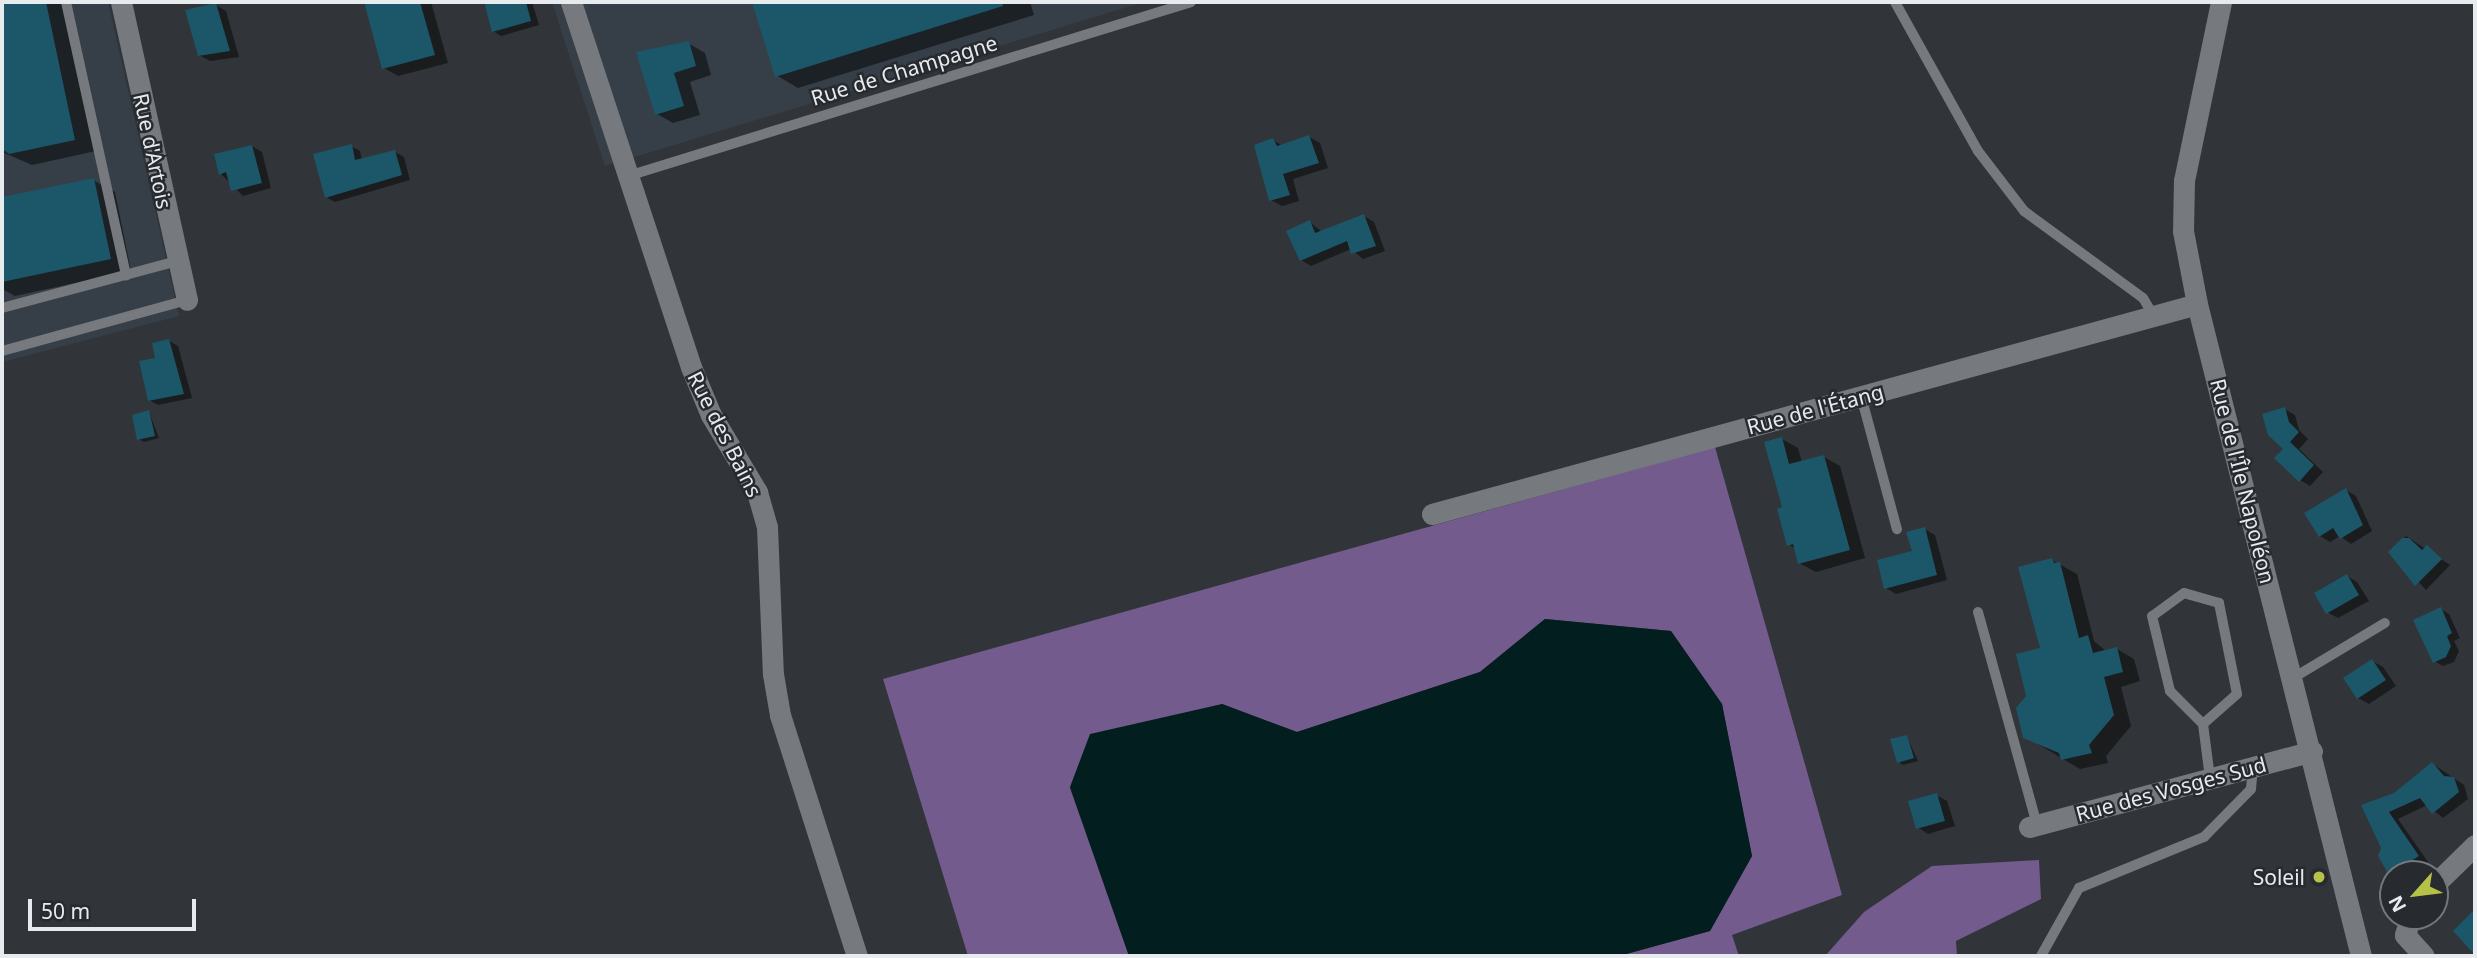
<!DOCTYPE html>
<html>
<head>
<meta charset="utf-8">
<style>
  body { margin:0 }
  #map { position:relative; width:2477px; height:958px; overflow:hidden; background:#313539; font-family:"Noto Sans",sans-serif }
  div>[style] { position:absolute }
  .built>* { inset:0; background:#363f48 }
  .forest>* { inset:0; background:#735b8e }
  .water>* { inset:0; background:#031e1f }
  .shadow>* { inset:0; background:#0007 }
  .building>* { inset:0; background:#1b5669 }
  .service>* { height:10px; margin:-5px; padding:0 5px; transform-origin:5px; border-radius:5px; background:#767a7f }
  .minor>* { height:21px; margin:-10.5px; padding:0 10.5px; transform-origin:10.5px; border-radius:10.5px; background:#767a7f }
  .dots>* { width:19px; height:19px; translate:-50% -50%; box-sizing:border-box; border:4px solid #272a2f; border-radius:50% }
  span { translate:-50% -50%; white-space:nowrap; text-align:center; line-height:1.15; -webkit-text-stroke:5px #272a2f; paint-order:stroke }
  .street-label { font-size:21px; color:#e8ebed }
  .poi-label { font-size:21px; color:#e8ebed }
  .right { translate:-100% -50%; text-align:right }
  .frame { position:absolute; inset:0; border:4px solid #e8ebed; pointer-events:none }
  .north { position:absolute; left:2379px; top:860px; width:70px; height:70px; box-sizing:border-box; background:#272a2f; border:2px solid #74777b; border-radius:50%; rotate:242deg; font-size:19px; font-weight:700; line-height:28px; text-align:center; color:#e8ebed }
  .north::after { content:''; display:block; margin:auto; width:24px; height:32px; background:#b6c148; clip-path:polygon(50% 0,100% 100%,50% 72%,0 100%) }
  .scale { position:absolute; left:28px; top:899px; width:168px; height:32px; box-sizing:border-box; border:4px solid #e8ebed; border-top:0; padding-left:9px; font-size:21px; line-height:24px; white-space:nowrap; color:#e8ebed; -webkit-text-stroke:5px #272a2f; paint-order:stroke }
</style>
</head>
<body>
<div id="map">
  <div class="built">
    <div style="clip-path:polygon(2px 2px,108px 2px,179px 316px,2px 362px)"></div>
    <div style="clip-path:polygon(552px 2px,1144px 2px,605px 166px)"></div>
  </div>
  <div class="forest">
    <div style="clip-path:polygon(1715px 447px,1842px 895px,1732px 935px,1739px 956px,1619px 956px,1710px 931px,1752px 856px,1722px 704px,1671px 631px,1545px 619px,1480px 672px,1297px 732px,1222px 704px,1070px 788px,1129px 956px,968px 956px,883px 679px)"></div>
    <div style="clip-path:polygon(2039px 860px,2041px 899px,1956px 941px,1957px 956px,1825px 956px,1864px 912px,1932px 866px)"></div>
  </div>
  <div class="water">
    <div style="clip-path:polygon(1545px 619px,1671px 631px,1722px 704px,1752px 856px,1710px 931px,1619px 956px,1129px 956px,1070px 787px,1090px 734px,1222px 704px,1297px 732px,1480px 672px)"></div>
  </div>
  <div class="shadow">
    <div style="clip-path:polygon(2px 2px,65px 2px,96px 151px,32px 165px,2px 152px)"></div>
    <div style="clip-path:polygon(366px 2px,431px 2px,448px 63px,398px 76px,384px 68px)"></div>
    <div style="clip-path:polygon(485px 2px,532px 2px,539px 25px,501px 36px,493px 31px)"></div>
    <div style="clip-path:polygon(753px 2px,1030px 2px,1034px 15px,798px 88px,776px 75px)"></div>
    <div style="clip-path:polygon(216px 5px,226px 11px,239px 57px,210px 61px,199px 55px)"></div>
    <div style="clip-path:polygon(688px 43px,705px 53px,711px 75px,690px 82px,700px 115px,673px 123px,657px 114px,638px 54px)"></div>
    <div style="clip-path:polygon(1309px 137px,1320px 143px,1328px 168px,1293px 179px,1299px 201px,1282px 206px,1271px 200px,1273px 140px,1283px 146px)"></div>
    <div style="clip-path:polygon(252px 146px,262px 152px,271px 188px,243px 196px,220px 173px)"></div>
    <div style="clip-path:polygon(351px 146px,360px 151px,362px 160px,395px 152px,404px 157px,410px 180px,335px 202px,326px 197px)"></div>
    <div style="clip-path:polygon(93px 180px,115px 192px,131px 271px,15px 296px,2px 289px,2px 199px)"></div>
    <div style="clip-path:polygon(1364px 216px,1374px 222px,1385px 251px,1363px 259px,1351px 249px,1311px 266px,1301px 260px,1310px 222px,1322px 232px)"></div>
    <div style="clip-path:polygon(169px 341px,178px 346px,192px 398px,158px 405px,149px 400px,157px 360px)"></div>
    <div style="clip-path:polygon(2284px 409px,2295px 415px,2299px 430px,2308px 439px,2299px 449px,2323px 472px,2310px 486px,2300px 480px,2285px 449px)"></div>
    <div style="clip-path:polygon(149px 412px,159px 438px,144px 442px,139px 439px)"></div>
    <div style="clip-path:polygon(1782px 439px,1798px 448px,1802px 463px,1824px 457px,1840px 466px,1865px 558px,1816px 572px,1799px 563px,1796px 549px,1788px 544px)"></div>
    <div style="clip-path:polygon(2346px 490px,2356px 496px,2372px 531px,2351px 544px,2340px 536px,2330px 542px,2320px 536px)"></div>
    <div style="clip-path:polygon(1924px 529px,1935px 535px,1947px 580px,1896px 594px,1886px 588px,1914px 553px)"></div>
    <div style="clip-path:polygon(2406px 536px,2450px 565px,2426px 590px,2391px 552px)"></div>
    <div style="clip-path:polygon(2052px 560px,2077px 574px,2094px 641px,2106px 651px,2117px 649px,2134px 659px,2140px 681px,2121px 687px,2131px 726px,2106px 756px,2108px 763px,2080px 769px,2026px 737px,2028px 697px,2042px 649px)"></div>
    <div style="clip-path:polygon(2347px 576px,2357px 582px,2369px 601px,2338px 618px,2327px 612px)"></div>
    <div style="clip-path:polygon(2441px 609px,2449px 614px,2460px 638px,2454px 641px,2459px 651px,2454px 662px,2443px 666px,2434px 661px)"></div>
    <div style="clip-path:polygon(2372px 661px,2383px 667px,2396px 686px,2369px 704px,2358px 698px)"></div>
    <div style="clip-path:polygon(1907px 737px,1918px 761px,1903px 765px,1899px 762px)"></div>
    <div style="clip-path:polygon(2433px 764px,2464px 785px,2468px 799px,2443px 818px,2427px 805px,2398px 819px,2428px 862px,2410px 874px,2393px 875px,2364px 806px,2395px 794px)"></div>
    <div style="clip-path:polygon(1936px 795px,1947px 801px,1955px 826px,1928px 834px,1917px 827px)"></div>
  </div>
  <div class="building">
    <div style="clip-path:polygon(2px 2px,46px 2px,75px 140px,9px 154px,2px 149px)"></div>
    <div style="clip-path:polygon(364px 2px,420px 2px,435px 55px,382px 69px)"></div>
    <div style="clip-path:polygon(484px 2px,526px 2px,531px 21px,492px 32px)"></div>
    <div style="clip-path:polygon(752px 2px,1002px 2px,1003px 6px,775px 77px)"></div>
    <div style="clip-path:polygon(216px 3px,230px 51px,198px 56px,185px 10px)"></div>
    <div style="clip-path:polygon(689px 41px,696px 66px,674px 73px,684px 106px,655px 115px,636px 52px)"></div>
    <div style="clip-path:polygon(1309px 135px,1319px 163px,1283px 174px,1290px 195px,1269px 201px,1254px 145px,1273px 138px,1277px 146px)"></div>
    <div style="clip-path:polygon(352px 144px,355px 160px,395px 150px,402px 175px,325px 198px,313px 154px)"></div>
    <div style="clip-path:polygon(252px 145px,262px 183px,231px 191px,226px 172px,219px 175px,214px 154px)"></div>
    <div style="clip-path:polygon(94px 178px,111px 259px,2px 282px,2px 197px)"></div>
    <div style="clip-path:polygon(1364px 214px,1376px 246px,1351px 254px,1347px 241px,1300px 261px,1286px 231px,1310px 220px,1315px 233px)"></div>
    <div style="clip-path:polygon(169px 339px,184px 394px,148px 401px,139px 361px,155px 358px,152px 343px)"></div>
    <div style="clip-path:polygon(2285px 407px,2289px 422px,2299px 432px,2290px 442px,2314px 465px,2299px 482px,2274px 458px,2283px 449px,2268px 435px,2262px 414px)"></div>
    <div style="clip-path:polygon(149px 410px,155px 436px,137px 440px,132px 415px)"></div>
    <div style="clip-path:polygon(1782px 437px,1789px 464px,1824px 455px,1850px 550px,1798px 564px,1793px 544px,1787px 546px,1777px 509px,1782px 507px,1764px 442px)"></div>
    <div style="clip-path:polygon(2346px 488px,2363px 525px,2340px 539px,2333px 528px,2319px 537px,2304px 513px)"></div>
    <div style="clip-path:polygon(1925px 527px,1937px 575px,1884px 589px,1877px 560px,1912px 551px,1906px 532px)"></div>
    <div style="clip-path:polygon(2402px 538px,2409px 538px,2422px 550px,2427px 545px,2442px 559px,2415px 586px,2388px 552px)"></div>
    <div style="clip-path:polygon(2052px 558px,2054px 563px,2060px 562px,2079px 638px,2088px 635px,2093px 653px,2117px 647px,2123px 672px,2104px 677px,2114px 715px,2089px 745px,2092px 753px,2061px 760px,2059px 753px,2023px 738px,2016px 708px,2026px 696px,2016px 654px,2040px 648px,2018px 567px)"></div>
    <div style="clip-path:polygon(2347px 574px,2359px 595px,2326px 614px,2314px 593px)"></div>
    <div style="clip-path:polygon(2441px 607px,2452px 633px,2447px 636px,2451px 646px,2446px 657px,2433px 663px,2413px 620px)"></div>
    <div style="clip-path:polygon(2372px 659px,2386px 680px,2357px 699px,2343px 678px)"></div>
    <div style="clip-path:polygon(1907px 735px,1914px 758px,1897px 763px,1890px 739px)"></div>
    <div style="clip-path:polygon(2432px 762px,2444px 776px,2454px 777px,2459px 792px,2432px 814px,2420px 798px,2389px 812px,2419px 856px,2389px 875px,2378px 856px,2381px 848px,2361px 805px,2394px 793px)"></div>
    <div style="clip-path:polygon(1937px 793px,1945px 821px,1916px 829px,1908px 801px)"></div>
    <div style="clip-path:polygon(2475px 909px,2475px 955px,2453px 931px)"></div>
  </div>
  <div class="service">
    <div style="left:66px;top:2px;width:280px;rotate:77.6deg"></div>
    <div style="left:1895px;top:2px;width:171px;rotate:60.9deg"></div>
    <div style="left:1978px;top:151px;width:76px;rotate:52.5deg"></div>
    <div style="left:2024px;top:211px;width:147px;rotate:36.2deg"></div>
    <div style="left:2143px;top:298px;width:21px;rotate:59deg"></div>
    <div style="left:628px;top:176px;width:589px;rotate:-17.17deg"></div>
    <div style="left:2px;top:308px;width:181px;rotate:-15deg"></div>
    <div style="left:2px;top:351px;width:192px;rotate:-15.4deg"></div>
    <div style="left:1861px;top:396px;width:138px;rotate:74.9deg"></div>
    <div style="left:1978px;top:612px;width:221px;rotate:74.5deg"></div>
    <div style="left:2293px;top:678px;width:107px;rotate:-30.9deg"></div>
    <div style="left:2203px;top:724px;width:45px;rotate:-41.4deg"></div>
    <div style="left:2237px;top:694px;width:93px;rotate:-101.2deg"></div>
    <div style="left:2219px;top:603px;width:36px;rotate:-164deg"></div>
    <div style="left:2184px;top:593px;width:39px;rotate:144deg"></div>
    <div style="left:2152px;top:616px;width:77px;rotate:76.5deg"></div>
    <div style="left:2170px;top:691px;width:47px;rotate:45deg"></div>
    <div style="left:2203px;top:724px;width:54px;rotate:82.6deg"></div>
    <div style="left:2041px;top:956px;width:78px;rotate:-60.8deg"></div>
    <div style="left:2079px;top:888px;width:135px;rotate:-22.2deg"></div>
    <div style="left:2204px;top:837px;width:67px;rotate:-45.6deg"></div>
    <div style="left:2251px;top:789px;width:22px;rotate:-85deg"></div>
  </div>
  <div class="minor">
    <div style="left:121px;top:2px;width:305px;rotate:77.5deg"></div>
    <div style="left:571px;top:2px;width:384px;rotate:71.8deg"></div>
    <div style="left:691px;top:367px;width:52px;rotate:67.4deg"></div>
    <div style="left:711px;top:415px;width:90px;rotate:59.1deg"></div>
    <div style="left:757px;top:492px;width:36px;rotate:74deg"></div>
    <div style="left:767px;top:527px;width:147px;rotate:87.7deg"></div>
    <div style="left:773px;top:674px;width:42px;rotate:80.3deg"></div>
    <div style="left:780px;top:715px;width:253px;rotate:72.3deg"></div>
    <div style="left:2221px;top:2px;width:182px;rotate:101.7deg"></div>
    <div style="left:2184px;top:180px;width:51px;rotate:91.1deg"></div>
    <div style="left:2183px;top:231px;width:74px;rotate:79.1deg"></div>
    <div style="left:2197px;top:304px;width:672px;rotate:75.88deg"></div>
    <div style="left:1432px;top:514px;width:793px;rotate:-15.35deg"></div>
    <div style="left:2029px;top:827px;width:293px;rotate:-15deg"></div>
    <div style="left:2435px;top:884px;width:56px;rotate:-44.3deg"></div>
    <div style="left:2411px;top:916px;width:20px;rotate:108deg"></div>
    <div style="left:2405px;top:935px;width:28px;rotate:48deg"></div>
  </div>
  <div class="dots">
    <div style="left:2319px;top:877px;background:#b6c148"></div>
  </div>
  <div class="street-label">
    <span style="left:904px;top:70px;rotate:-17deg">Rue de Champagne</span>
    <span style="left:153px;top:151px;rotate:78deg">Rue d'Artois</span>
    <span style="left:1815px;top:409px;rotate:-15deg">Rue de l'Étang</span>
    <span style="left:725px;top:434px;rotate:63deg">Rue des Bains</span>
    <span style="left:2243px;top:481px;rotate:76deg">Rue de l'Île Napoléon</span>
    <span style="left:2171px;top:789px;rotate:-15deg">Rue des Vosges Sud</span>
  </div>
  <div class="poi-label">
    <span class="right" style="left:2305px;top:877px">Soleil</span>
  </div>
  <div class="frame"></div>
  <div class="north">N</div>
  <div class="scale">50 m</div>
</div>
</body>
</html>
